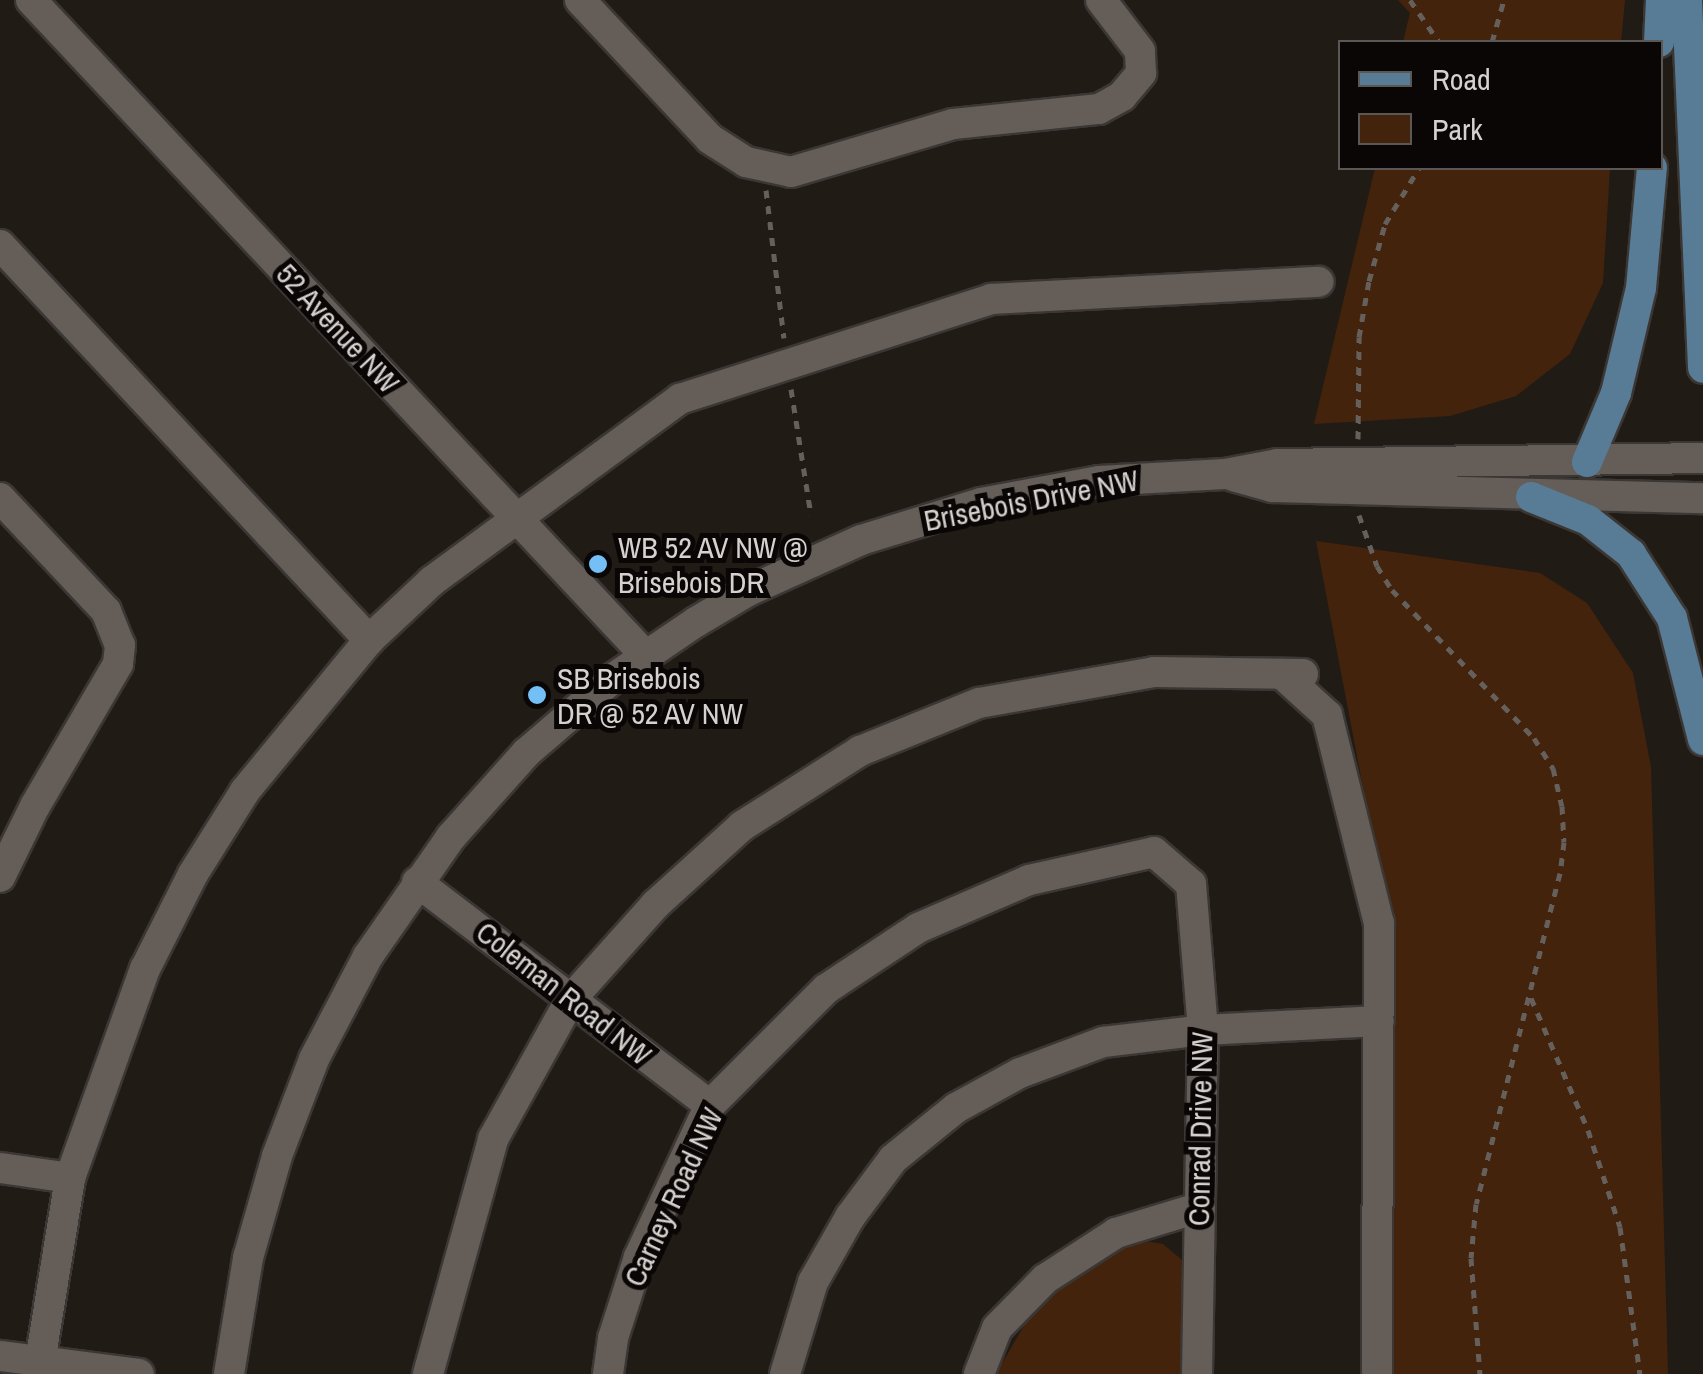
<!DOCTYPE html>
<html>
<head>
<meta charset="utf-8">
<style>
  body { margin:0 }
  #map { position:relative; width:1703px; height:1374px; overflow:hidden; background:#211b16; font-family:"Archivo Narrow",sans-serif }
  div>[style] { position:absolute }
  .green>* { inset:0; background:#44230c }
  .path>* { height:5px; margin-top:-2.5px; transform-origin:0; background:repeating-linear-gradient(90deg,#65605b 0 8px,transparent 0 16px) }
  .roads { filter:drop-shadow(2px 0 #3b3734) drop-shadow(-2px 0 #3b3734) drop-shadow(0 2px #3b3734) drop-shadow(0 -2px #3b3734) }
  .minor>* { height:30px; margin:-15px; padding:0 15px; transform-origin:15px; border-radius:15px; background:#655d58 }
  .major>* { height:30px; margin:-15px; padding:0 15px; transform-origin:15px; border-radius:15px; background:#587c96 }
  .dots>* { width:28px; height:28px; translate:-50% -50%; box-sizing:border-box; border:5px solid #090605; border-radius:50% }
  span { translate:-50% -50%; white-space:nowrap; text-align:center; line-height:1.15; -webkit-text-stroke:10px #090605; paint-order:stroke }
  .street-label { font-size:30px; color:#d5d1ce }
  .poi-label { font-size:30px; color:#d5d1ce }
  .left { translate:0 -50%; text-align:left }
  .legend { position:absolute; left:1338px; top:40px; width:325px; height:130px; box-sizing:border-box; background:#090605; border:2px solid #5b5755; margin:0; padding:12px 18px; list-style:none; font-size:30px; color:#d5d1ce }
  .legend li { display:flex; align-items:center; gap:20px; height:50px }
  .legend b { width:50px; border:2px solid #5b5755 }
</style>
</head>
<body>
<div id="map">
  <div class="green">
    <div style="clip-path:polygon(1398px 0,1625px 0,1621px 42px,1403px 42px,1410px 13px)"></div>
    <div style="clip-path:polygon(1375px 168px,1610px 168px,1603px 283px,1570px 354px,1516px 396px,1450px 416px,1314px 424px)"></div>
    <div style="clip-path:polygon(1316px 541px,1540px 573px,1587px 603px,1633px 673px,1651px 767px,1668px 1374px,1382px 1374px,1384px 898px)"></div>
    <div style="clip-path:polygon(1138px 1240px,1163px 1244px,1182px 1260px,1181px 1374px,996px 1374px,1033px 1310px,1082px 1267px)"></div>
  </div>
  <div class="path">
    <div style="left:1410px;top:0;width:51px;rotate:55.4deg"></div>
    <div style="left:1492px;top:42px;width:44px;rotate:-74.1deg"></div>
    <div style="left:766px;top:190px;width:149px;rotate:83.1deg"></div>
    <div style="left:791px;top:389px;width:128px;rotate:81deg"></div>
    <div style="left:1358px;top:439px;width:102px;rotate:-89.4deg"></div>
    <div style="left:1359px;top:337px;width:57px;rotate:-79.9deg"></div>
    <div style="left:1369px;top:281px;width:59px;rotate:-74.3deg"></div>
    <div style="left:1385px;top:224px;width:66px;rotate:-58.7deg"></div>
    <div style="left:1359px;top:515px;width:54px;rotate:70.6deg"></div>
    <div style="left:1377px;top:566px;width:28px;rotate:58deg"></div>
    <div style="left:1392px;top:590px;width:205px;rotate:46.2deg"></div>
    <div style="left:1534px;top:738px;width:36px;rotate:58deg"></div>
    <div style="left:1553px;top:768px;width:39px;rotate:77deg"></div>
    <div style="left:1562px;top:806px;width:36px;rotate:87deg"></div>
    <div style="left:1564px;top:842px;width:31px;rotate:97deg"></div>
    <div style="left:1560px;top:873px;width:341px;rotate:104.2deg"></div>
    <div style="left:1476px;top:1204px;width:54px;rotate:95.3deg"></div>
    <div style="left:1471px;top:1258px;width:116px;rotate:85.6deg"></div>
    <div style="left:1531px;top:998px;width:144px;rotate:66.6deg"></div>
    <div style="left:1588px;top:1130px;width:102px;rotate:71.7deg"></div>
    <div style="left:1620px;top:1227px;width:148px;rotate:82.3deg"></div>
  </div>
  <div class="roads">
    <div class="minor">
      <div style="left:31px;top:0;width:898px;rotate:46.85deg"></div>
      <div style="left:580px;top:0;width:190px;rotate:46.9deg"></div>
      <div style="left:710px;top:139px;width:43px;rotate:32.6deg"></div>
      <div style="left:746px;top:162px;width:46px;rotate:12.5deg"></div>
      <div style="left:791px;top:172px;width:169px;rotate:-16.5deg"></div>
      <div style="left:953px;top:124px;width:147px;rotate:-5.9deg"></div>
      <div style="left:1099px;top:109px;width:26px;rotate:-29deg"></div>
      <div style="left:1122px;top:96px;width:30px;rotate:-50deg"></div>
      <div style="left:1141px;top:73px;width:22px;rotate:-93deg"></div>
      <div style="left:1140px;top:51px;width:64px;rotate:-127.4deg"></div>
      <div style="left:0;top:245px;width:541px;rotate:46.95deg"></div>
      <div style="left:1233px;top:476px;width:41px;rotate:15.8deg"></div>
      <div style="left:1272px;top:487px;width:431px;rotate:1.5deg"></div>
      <div style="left:0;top:498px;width:155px;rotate:46.8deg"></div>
      <div style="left:106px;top:611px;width:37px;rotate:68deg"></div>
      <div style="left:120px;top:645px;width:19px;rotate:96deg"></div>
      <div style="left:118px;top:664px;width:164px;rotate:120.3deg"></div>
      <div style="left:35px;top:806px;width:79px;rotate:116.2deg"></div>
      <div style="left:1282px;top:674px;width:61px;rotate:42.3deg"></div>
      <div style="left:1327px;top:715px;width:214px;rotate:76deg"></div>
      <div style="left:1379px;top:923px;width:451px;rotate:90.3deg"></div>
      <div style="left:417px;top:882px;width:368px;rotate:37.3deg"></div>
      <div style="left:0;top:1168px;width:71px;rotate:8.1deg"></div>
      <div style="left:0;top:1356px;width:140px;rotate:7.4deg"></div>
      <div style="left:38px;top:1374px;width:199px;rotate:-80.7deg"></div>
      <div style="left:70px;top:1178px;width:222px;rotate:-70.3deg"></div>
      <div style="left:145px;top:969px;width:106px;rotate:-63.2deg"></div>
      <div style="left:193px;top:874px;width:98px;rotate:-57.9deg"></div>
      <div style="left:245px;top:791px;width:195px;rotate:-50.6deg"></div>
      <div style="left:369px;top:640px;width:86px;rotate:-43.1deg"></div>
      <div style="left:432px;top:581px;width:308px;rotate:-36.3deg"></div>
      <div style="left:680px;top:399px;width:327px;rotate:-17.8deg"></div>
      <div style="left:991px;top:299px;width:328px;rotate:-3deg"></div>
      <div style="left:229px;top:1374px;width:118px;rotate:-80.7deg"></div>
      <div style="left:248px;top:1258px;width:106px;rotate:-74.1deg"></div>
      <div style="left:277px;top:1156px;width:104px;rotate:-69.1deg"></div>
      <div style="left:314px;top:1059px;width:116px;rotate:-62.3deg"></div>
      <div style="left:368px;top:956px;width:145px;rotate:-55.1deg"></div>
      <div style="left:451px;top:837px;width:113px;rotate:-48.2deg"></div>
      <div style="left:526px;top:753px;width:113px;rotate:-40.7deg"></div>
      <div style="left:612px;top:679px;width:102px;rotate:-34.2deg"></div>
      <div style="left:696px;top:622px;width:61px;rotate:-30.8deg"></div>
      <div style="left:748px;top:591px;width:124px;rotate:-24.3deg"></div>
      <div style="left:861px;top:540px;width:126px;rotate:-17.1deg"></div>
      <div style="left:981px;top:503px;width:120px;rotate:-10.6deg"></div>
      <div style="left:1099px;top:481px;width:126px;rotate:-3.2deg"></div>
      <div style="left:1225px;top:474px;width:54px;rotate:-10.7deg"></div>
      <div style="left:1278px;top:464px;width:425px;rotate:-0.8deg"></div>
      <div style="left:428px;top:1374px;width:244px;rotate:-74.5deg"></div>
      <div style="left:493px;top:1139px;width:160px;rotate:-60.9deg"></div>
      <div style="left:571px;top:999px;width:127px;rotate:-48.2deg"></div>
      <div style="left:656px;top:904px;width:116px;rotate:-42.2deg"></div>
      <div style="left:742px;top:826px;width:140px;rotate:-32.4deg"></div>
      <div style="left:860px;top:751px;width:128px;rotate:-22deg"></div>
      <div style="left:979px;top:703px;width:178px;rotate:-10deg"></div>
      <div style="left:1154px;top:672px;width:149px;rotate:0.8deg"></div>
      <div style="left:608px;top:1374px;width:36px;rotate:-82deg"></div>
      <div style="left:613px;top:1338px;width:85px;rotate:-72.2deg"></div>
      <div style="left:639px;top:1257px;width:168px;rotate:-65deg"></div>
      <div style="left:710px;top:1105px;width:164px;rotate:-45deg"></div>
      <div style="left:826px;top:989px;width:110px;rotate:-33.5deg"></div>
      <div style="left:918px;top:928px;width:121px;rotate:-23.4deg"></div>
      <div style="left:1029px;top:880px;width:128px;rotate:-12.6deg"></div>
      <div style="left:1154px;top:852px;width:49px;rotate:40.9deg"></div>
      <div style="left:1191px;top:884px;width:146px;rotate:85.3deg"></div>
      <div style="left:1203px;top:1030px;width:344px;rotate:91deg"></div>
      <div style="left:785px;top:1374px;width:96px;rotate:-73.1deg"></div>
      <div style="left:813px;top:1282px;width:75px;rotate:-60.4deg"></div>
      <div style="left:850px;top:1217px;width:72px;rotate:-53.4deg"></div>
      <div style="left:893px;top:1159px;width:81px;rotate:-39deg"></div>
      <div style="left:956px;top:1108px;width:73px;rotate:-28.7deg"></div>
      <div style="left:1020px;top:1073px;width:89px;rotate:-20.5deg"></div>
      <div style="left:1103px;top:1042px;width:101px;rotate:-6.8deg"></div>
      <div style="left:1203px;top:1030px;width:176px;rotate:-2.9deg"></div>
      <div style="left:979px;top:1374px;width:49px;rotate:-68.6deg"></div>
      <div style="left:997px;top:1328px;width:69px;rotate:-45.6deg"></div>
      <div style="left:1045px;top:1279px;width:85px;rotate:-32.9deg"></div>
      <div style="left:1116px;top:1233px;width:86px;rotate:-17deg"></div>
    </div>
    <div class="major">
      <div style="left:1687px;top:0;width:368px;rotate:87.5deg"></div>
      <div style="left:1659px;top:42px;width:42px;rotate:-87.3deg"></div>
      <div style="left:1587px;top:462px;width:75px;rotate:-67.2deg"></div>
      <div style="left:1616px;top:393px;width:108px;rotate:-76.6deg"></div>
      <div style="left:1641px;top:288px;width:121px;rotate:-84.8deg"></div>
      <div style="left:1531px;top:497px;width:61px;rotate:22deg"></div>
      <div style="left:1588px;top:520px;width:55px;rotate:38.3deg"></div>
      <div style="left:1631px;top:554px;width:76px;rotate:57.4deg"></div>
      <div style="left:1672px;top:618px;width:126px;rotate:75.7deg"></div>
    </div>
  </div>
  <div class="dots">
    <div style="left:598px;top:564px;background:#74c0f6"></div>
    <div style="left:537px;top:695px;background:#74c0f6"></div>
  </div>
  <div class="street-label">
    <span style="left:338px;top:328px;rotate:47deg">52 Avenue NW</span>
    <span style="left:1031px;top:500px;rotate:-11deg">Brisebois Drive NW</span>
    <span style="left:564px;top:993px;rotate:38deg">Coleman Road NW</span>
    <span style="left:1200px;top:1129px;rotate:-89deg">Conrad Drive NW</span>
    <span style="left:673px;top:1197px;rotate:-65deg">Carney Road NW</span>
  </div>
  <div class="poi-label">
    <span class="left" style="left:618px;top:564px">WB 52 AV NW @<br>Brisebois DR</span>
    <span class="left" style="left:557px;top:695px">SB Brisebois<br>DR @ 52 AV NW</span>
  </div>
  <ul class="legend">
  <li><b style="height:12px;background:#587c96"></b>Road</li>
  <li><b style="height:28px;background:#44230c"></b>Park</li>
  </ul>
</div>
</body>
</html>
